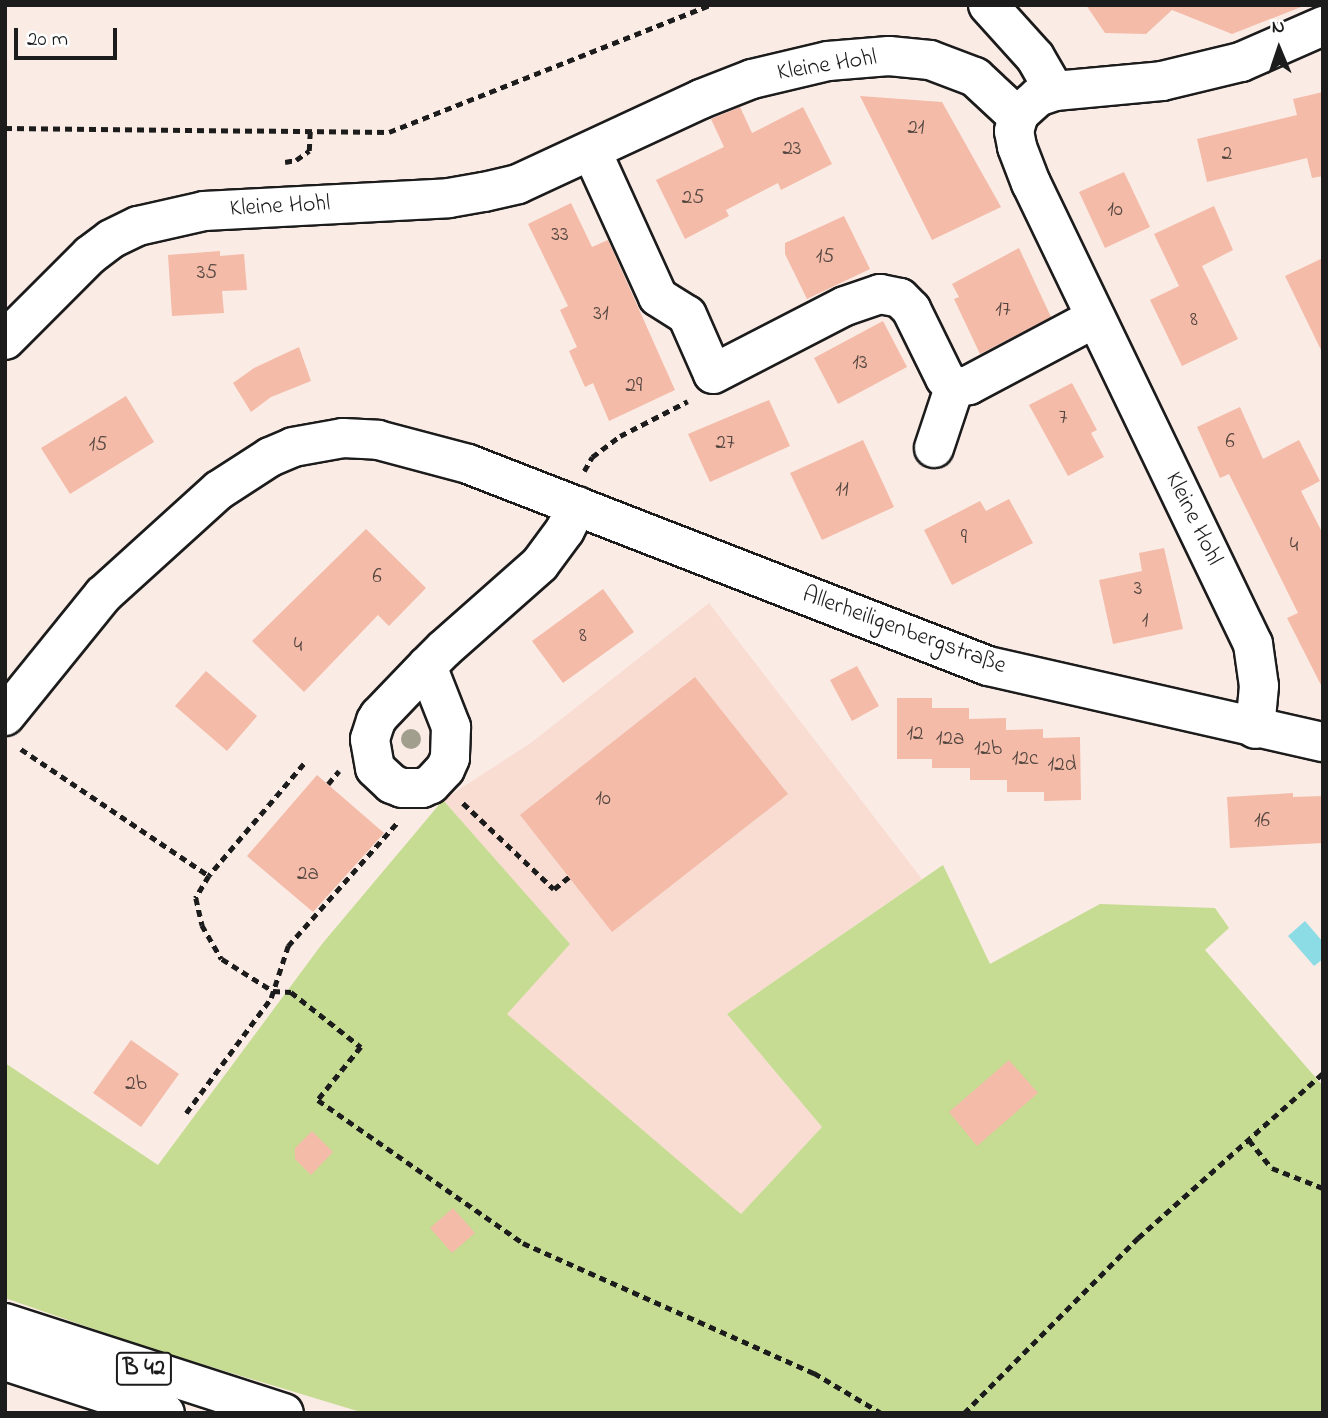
<!DOCTYPE html>
<html>
<head>
<meta charset="utf-8">
<style>
  body { margin:0 }
  #map { position:relative; width:1328px; height:1418px; overflow:hidden; background:#fbebe5; font-family:"Indie Flower",sans-serif }
  div>[style] { position:absolute }
  .built>* { inset:0; background:#f9ddd3 }
  .green>* { inset:0; background:#c5dc92 }
  .water>* { inset:0; background:#8bdce5 }
  .building>* { inset:0; background:#f3bba8 }
  .path>* { height:4.5px; margin-top:-2.25px; transform-origin:0; background:repeating-linear-gradient(90deg,#1c1c1c 0 7px,transparent 0 12px) }
  .roads { filter:drop-shadow(2px 0 #1c1c1c) drop-shadow(-2px 0 #1c1c1c) drop-shadow(0 2px #1c1c1c) drop-shadow(0 -2px #1c1c1c) }
  .minor>* { height:38px; margin:-19px; padding:0 19px; transform-origin:19px; border-radius:19px; background:#fff }
  .trunk>* { height:38px; margin:-19px; padding:0 19px; transform-origin:19px; border-radius:19px; background:#fff }
  .trees>* { width:20px; height:20px; margin:-10px; border-radius:50%; background:#a19e8d }
  span { translate:-50% -50%; white-space:nowrap; text-align:center; line-height:1.15; -webkit-text-stroke:7px #fff; paint-order:stroke }
  .number-label { font-size:21px; color:#52443f }
  .number-label span { -webkit-text-stroke-width:0 }
  .shield-label span { padding:2px 5px; background:#fff; border:2px solid; border-radius:5px; -webkit-text-stroke-width:0 }
  .shield-label { font-size:23px; color:#1c1c1c; font-weight:700 }
  .street-label { font-size:24px; color:#1c1c1c }
  .frame { position:absolute; inset:0; border:7px solid #1c1c1c; pointer-events:none }
  .north { position:absolute; left:1244px; top:14px; width:70px; height:70px; -webkit-text-stroke:5px #fff; paint-order:stroke; rotate:358deg; font-size:19px; font-weight:700; line-height:28px; text-align:center; color:#1c1c1c }
  .north::after { content:''; display:block; margin:auto; width:24px; height:32px; background:#1c1c1c; clip-path:polygon(50% 0,100% 100%,50% 72%,0 100%) }
  .scale { position:absolute; left:14px; top:28px; width:103px; height:32px; box-sizing:border-box; border:4px solid #1c1c1c; border-top:0; padding-left:9px; font-size:21px; line-height:24px; white-space:nowrap; color:#1c1c1c; -webkit-text-stroke:5px #fff; paint-order:stroke }
</style>
</head>
<body>
<div id="map">
  <div class="built">
    <div style="clip-path:polygon(709px 603px,922px 879px,727px 1014px,822px 1127px,741px 1214px,506px 1014px,569px 944px,443px 800px,532px 742px)"></div>
  </div>
  <div class="green">
    <div style="clip-path:polygon(443px 800px,570px 944px,507px 1014px,741px 1214px,822px 1127px,727px 1014px,943px 865px,990px 964px,1100px 904px,1215px 908px,1229px 928px,1205px 950px,1323px 1086px,1323px 1413px,364px 1413px,145px 1347px,5px 1298px,5px 1063px,158px 1165px,322px 944px)"></div>
  </div>
  <div class="water">
    <div style="clip-path:polygon(1305px 921px,1323px 942px,1323px 959px,1314px 966px,1288px 936px)"></div>
  </div>
  <div class="building">
    <div style="clip-path:polygon(1086px 5px,1300px 5px,1301px 7px,1232px 34px,1172px 10px,1146px 34px,1105px 33px)"></div>
    <div style="clip-path:polygon(1323px 92px,1323px 176px,1312px 178px,1307px 158px,1207px 182px,1197px 139px,1297px 115px,1293px 99px)"></div>
    <div style="clip-path:polygon(860px 96px,942px 102px,1001px 207px,932px 240px)"></div>
    <div style="clip-path:polygon(740px 107px,752px 133px,803px 107px,832px 164px,781px 190px,778px 183px,726px 210px,729px 216px,685px 239px,656px 180px,724px 147px,711px 119px)"></div>
    <div style="clip-path:polygon(1124px 172px,1150px 227px,1105px 248px,1079px 192px)"></div>
    <div style="clip-path:polygon(571px 203px,592px 247px,608px 240px,675px 390px,609px 421px,593px 383px,585px 387px,569px 351px,577px 347px,560px 310px,568px 306px,528px 224px)"></div>
    <div style="clip-path:polygon(1214px 206px,1233px 250px,1202px 266px,1238px 339px,1182px 366px,1150px 300px,1179px 286px,1154px 234px)"></div>
    <div style="clip-path:polygon(844px 216px,870px 269px,807px 299px,785px 254px,785px 243px)"></div>
    <div style="clip-path:polygon(1019px 248px,1051px 317px,980px 354px,954px 299px,959px 297px,952px 284px)"></div>
    <div style="clip-path:polygon(220px 251px,220px 256px,244px 254px,247px 290px,222px 291px,224px 313px,172px 316px,168px 255px)"></div>
    <div style="clip-path:polygon(1323px 258px,1323px 354px,1285px 276px)"></div>
    <div style="clip-path:polygon(883px 321px,907px 367px,838px 404px,814px 358px)"></div>
    <div style="clip-path:polygon(299px 347px,311px 381px,271px 397px,251px 412px,233px 383px,254px 368px)"></div>
    <div style="clip-path:polygon(1072px 383px,1097px 430px,1091px 433px,1104px 457px,1068px 476px,1029px 405px)"></div>
    <div style="clip-path:polygon(126px 396px,154px 442px,70px 494px,41px 448px)"></div>
    <div style="clip-path:polygon(769px 400px,790px 446px,710px 482px,688px 434px)"></div>
    <div style="clip-path:polygon(1240px 407px,1263px 459px,1299px 440px,1320px 481px,1301px 491px,1323px 534px,1323px 689px,1287px 618px,1298px 613px,1229px 474px,1220px 478px,1197px 427px)"></div>
    <div style="clip-path:polygon(863px 440px,894px 507px,822px 540px,790px 473px)"></div>
    <div style="clip-path:polygon(1009px 499px,1033px 543px,952px 585px,924px 530px,980px 501px,986px 511px)"></div>
    <div style="clip-path:polygon(366px 529px,426px 588px,389px 626px,378px 615px,304px 692px,252px 641px)"></div>
    <div style="clip-path:polygon(1164px 548px,1183px 629px,1113px 644px,1099px 580px,1142px 571px,1139px 553px)"></div>
    <div style="clip-path:polygon(603px 589px,634px 632px,563px 683px,532px 641px)"></div>
    <div style="clip-path:polygon(857px 666px,879px 706px,852px 721px,830px 680px)"></div>
    <div style="clip-path:polygon(206px 671px,257px 716px,227px 751px,175px 706px)"></div>
    <div style="clip-path:polygon(695px 677px,788px 794px,612px 932px,520px 815px)"></div>
    <div style="clip-path:polygon(897px 698px,932px 698px,932px 708px,969px 708px,969px 719px,1006px 718px,1006px 730px,1043px 729px,1043px 738px,1080px 737px,1081px 800px,1044px 801px,1044px 792px,1007px 792px,1007px 780px,970px 780px,970px 768px,932px 768px,932px 759px,897px 759px)"></div>
    <div style="clip-path:polygon(317px 775px,384px 833px,313px 912px,247px 856px)"></div>
    <div style="clip-path:polygon(1293px 793px,1293px 797px,1323px 796px,1323px 843px,1230px 848px,1227px 797px)"></div>
    <div style="clip-path:polygon(131px 1040px,179px 1074px,141px 1127px,93px 1093px)"></div>
    <div style="clip-path:polygon(1009px 1060px,1038px 1093px,977px 1146px,949px 1112px)"></div>
    <div style="clip-path:polygon(312px 1131px,333px 1152px,311px 1175px,295px 1159px,295px 1148px)"></div>
    <div style="clip-path:polygon(453px 1208px,475px 1233px,452px 1253px,430px 1228px)"></div>
  </div>
  <div class="path">
    <div style="left:5px;top:128px;width:384px;rotate:0.6deg"></div>
    <div style="left:389px;top:132px;width:344px;rotate:-21.6deg"></div>
    <div style="left:285px;top:162px;width:11px;rotate:-10deg"></div>
    <div style="left:296px;top:160px;width:16px;rotate:-35deg"></div>
    <div style="left:309px;top:151px;width:20px;rotate:-87deg"></div>
    <div style="left:584px;top:471px;width:16px;rotate:-60deg"></div>
    <div style="left:592px;top:457px;width:35px;rotate:-37deg"></div>
    <div style="left:620px;top:436px;width:76px;rotate:-27.2deg"></div>
    <div style="left:21px;top:749px;width:227px;rotate:34deg"></div>
    <div style="left:304px;top:764px;width:147px;rotate:130.3deg"></div>
    <div style="left:209px;top:876px;width:26px;rotate:121deg"></div>
    <div style="left:196px;top:898px;width:28px;rotate:77deg"></div>
    <div style="left:202px;top:925px;width:39px;rotate:60deg"></div>
    <div style="left:222px;top:959px;width:60px;rotate:32.1deg"></div>
    <div style="left:273px;top:991px;width:18px;rotate:3deg"></div>
    <div style="left:291px;top:992px;width:89px;rotate:38.2deg"></div>
    <div style="left:361px;top:1047px;width:68px;rotate:129.1deg"></div>
    <div style="left:318px;top:1100px;width:250px;rotate:34.9deg"></div>
    <div style="left:523px;top:1243px;width:319px;rotate:24.1deg"></div>
    <div style="left:814px;top:1373px;width:78px;rotate:30.8deg"></div>
    <div style="left:328px;top:784px;width:17px;rotate:-50deg"></div>
    <div style="left:463px;top:803px;width:125px;rotate:43.4deg"></div>
    <div style="left:554px;top:889px;width:19px;rotate:-39deg"></div>
    <div style="left:186px;top:1113px;width:143px;rotate:-53.5deg"></div>
    <div style="left:271px;top:998px;width:55px;rotate:-71.9deg"></div>
    <div style="left:288px;top:946px;width:164px;rotate:-48.5deg"></div>
    <div style="left:1249px;top:1140px;width:36px;rotate:51deg"></div>
    <div style="left:1272px;top:1168px;width:55px;rotate:21.4deg"></div>
    <div style="left:964px;top:1413px;width:247px;rotate:-45.2deg"></div>
    <div style="left:1138px;top:1238px;width:248px;rotate:-41.7deg"></div>
  </div>
  <div class="roads">
    <div class="minor">
      <div style="left:988px;top:5px;width:70px;rotate:47.9deg"></div>
      <div style="left:1035px;top:57px;width:39px;rotate:60deg"></div>
      <div style="left:1055px;top:91px;width:18px;rotate:161deg"></div>
      <div style="left:1038px;top:97px;width:25px;rotate:138deg"></div>
      <div style="left:1019px;top:114px;width:18px;rotate:106deg"></div>
      <div style="left:1014px;top:131px;width:16px;rotate:79deg"></div>
      <div style="left:1017px;top:147px;width:39px;rotate:69deg"></div>
      <div style="left:1031px;top:183px;width:512px;rotate:64.29deg"></div>
      <div style="left:1253px;top:644px;width:42px;rotate:81.9deg"></div>
      <div style="left:1259px;top:686px;width:43px;rotate:95.3deg"></div>
      <div style="left:1055px;top:91px;width:107px;rotate:-5.3deg"></div>
      <div style="left:1162px;top:81px;width:81px;rotate:-13.5deg"></div>
      <div style="left:1241px;top:62px;width:90px;rotate:-23.7deg"></div>
      <div style="left:592px;top:152px;width:159px;rotate:65.5deg"></div>
      <div style="left:658px;top:297px;width:34px;rotate:32deg"></div>
      <div style="left:687px;top:315px;width:64px;rotate:66.2deg"></div>
      <div style="left:713px;top:374px;width:148px;rotate:-27.3deg"></div>
      <div style="left:845px;top:306px;width:37px;rotate:-19deg"></div>
      <div style="left:880px;top:294px;width:20px;rotate:11deg"></div>
      <div style="left:900px;top:298px;width:16px;rotate:45deg"></div>
      <div style="left:911px;top:309px;width:77px;rotate:63.8deg"></div>
      <div style="left:945px;top:378px;width:13px;rotate:48deg"></div>
      <div style="left:954px;top:388px;width:15px;rotate:-11deg"></div>
      <div style="left:969px;top:385px;width:143px;rotate:-28deg"></div>
      <div style="left:5px;top:340px;width:120px;rotate:-45deg"></div>
      <div style="left:90px;top:255px;width:26px;rotate:-37deg"></div>
      <div style="left:111px;top:239px;width:30px;rotate:-26deg"></div>
      <div style="left:138px;top:226px;width:68px;rotate:-12.8deg"></div>
      <div style="left:204px;top:211px;width:245px;rotate:-3deg"></div>
      <div style="left:449px;top:198px;width:36px;rotate:-10deg"></div>
      <div style="left:484px;top:192px;width:35px;rotate:-13deg"></div>
      <div style="left:518px;top:184px;width:202px;rotate:-24.9deg"></div>
      <div style="left:701px;top:99px;width:55px;rotate:-21.4deg"></div>
      <div style="left:752px;top:79px;width:78px;rotate:-13.3deg"></div>
      <div style="left:828px;top:61px;width:61px;rotate:-4.7deg"></div>
      <div style="left:889px;top:56px;width:41px;rotate:5.6deg"></div>
      <div style="left:930px;top:60px;width:48px;rotate:20.7deg"></div>
      <div style="left:975px;top:77px;width:59px;rotate:42.9deg"></div>
      <div style="left:934px;top:448px;width:63px;rotate:-71.6deg"></div>
      <div style="left:427px;top:666px;width:66px;rotate:68.5deg"></div>
      <div style="left:451px;top:727px;width:31px;rotate:92deg"></div>
      <div style="left:450px;top:758px;width:12px;rotate:114deg"></div>
      <div style="left:445px;top:769px;width:21px;rotate:133deg"></div>
      <div style="left:431px;top:784px;width:10px;rotate:156deg"></div>
      <div style="left:422px;top:788px;width:20px;rotate:180deg"></div>
      <div style="left:402px;top:788px;width:11px;rotate:-158deg"></div>
      <div style="left:392px;top:784px;width:23px;rotate:-137deg"></div>
      <div style="left:375px;top:768px;width:29px;rotate:-100deg"></div>
      <div style="left:370px;top:739px;width:19px;rotate:-72deg"></div>
      <div style="left:376px;top:721px;width:6px;rotate:-59deg"></div>
      <div style="left:379px;top:716px;width:69px;rotate:-46.2deg"></div>
      <div style="left:427px;top:666px;width:24px;rotate:-45deg"></div>
      <div style="left:444px;top:649px;width:128px;rotate:-41.5deg"></div>
      <div style="left:540px;top:564px;width:42px;rotate:-53.7deg"></div>
      <div style="left:565px;top:530px;width:27px;rotate:-63deg"></div>
      <div style="left:5px;top:716px;width:156px;rotate:-51deg"></div>
      <div style="left:103px;top:595px;width:156px;rotate:-42.2deg"></div>
      <div style="left:219px;top:490px;width:61px;rotate:-32.9deg"></div>
      <div style="left:270px;top:457px;width:25px;rotate:-23deg"></div>
      <div style="left:293px;top:447px;width:51px;rotate:-10.2deg"></div>
      <div style="left:343px;top:438px;width:35px;rotate:3deg"></div>
      <div style="left:378px;top:440px;width:93px;rotate:14.9deg"></div>
      <div style="left:468px;top:464px;width:558px;rotate:21.23deg"></div>
      <div style="left:988px;top:666px;width:344px;rotate:12.8deg"></div>
    </div>
    <div class="trunk">
      <div style="left:5px;top:1323px;width:293px;rotate:17.9deg"></div>
      <div style="left:5px;top:1361px;width:168px;rotate:18deg"></div>
    </div>
  </div>
  <div class="trees">
    <div style="left:411px;top:739px"></div>
  </div>
  <div class="number-label">
    <span style="left:916px;top:128px">21</span>
    <span style="left:792px;top:149px">23</span>
    <span style="left:1227px;top:154px">2</span>
    <span style="left:693px;top:198px">25</span>
    <span style="left:1115px;top:210px">10</span>
    <span style="left:560px;top:235px">33</span>
    <span style="left:825px;top:257px">15</span>
    <span style="left:207px;top:273px">35</span>
    <span style="left:1003px;top:310px">17</span>
    <span style="left:601px;top:314px">31</span>
    <span style="left:1194px;top:320px">8</span>
    <span style="left:860px;top:363px">13</span>
    <span style="left:634px;top:386px">29</span>
    <span style="left:1063px;top:418px">7</span>
    <span style="left:1230px;top:442px">6</span>
    <span style="left:725px;top:443px">27</span>
    <span style="left:98px;top:445px">15</span>
    <span style="left:842px;top:490px">11</span>
    <span style="left:964px;top:538px">9</span>
    <span style="left:1294px;top:546px">4</span>
    <span style="left:377px;top:577px">6</span>
    <span style="left:1138px;top:589px">3</span>
    <span style="left:1145px;top:621px">1</span>
    <span style="left:583px;top:636px">8</span>
    <span style="left:298px;top:646px">4</span>
    <span style="left:915px;top:734px">12</span>
    <span style="left:950px;top:739px">12a</span>
    <span style="left:988px;top:749px">12b</span>
    <span style="left:1025px;top:759px">12c</span>
    <span style="left:1062px;top:765px">12d</span>
    <span style="left:603px;top:799px">10</span>
    <span style="left:1262px;top:821px">16</span>
    <span style="left:308px;top:874px">2a</span>
    <span style="left:136px;top:1084px">2b</span>
  </div>
  <div class="shield-label">
    <span style="left:144px;top:1369px">B 42</span>
  </div>
  <div class="street-label">
    <span style="left:827px;top:66px;rotate:-9deg">Kleine Hohl</span>
    <span style="left:280px;top:207px;rotate:-3deg">Kleine Hohl</span>
    <span style="left:1193px;top:519px;rotate:64deg">Kleine Hohl</span>
    <span style="left:904px;top:631px;rotate:20deg">Allerheiligenbergstraße</span>
  </div>
  <div class="frame"></div>
  <div class="north">N</div>
  <div class="scale">20 m</div>
</div>
</body>
</html>
